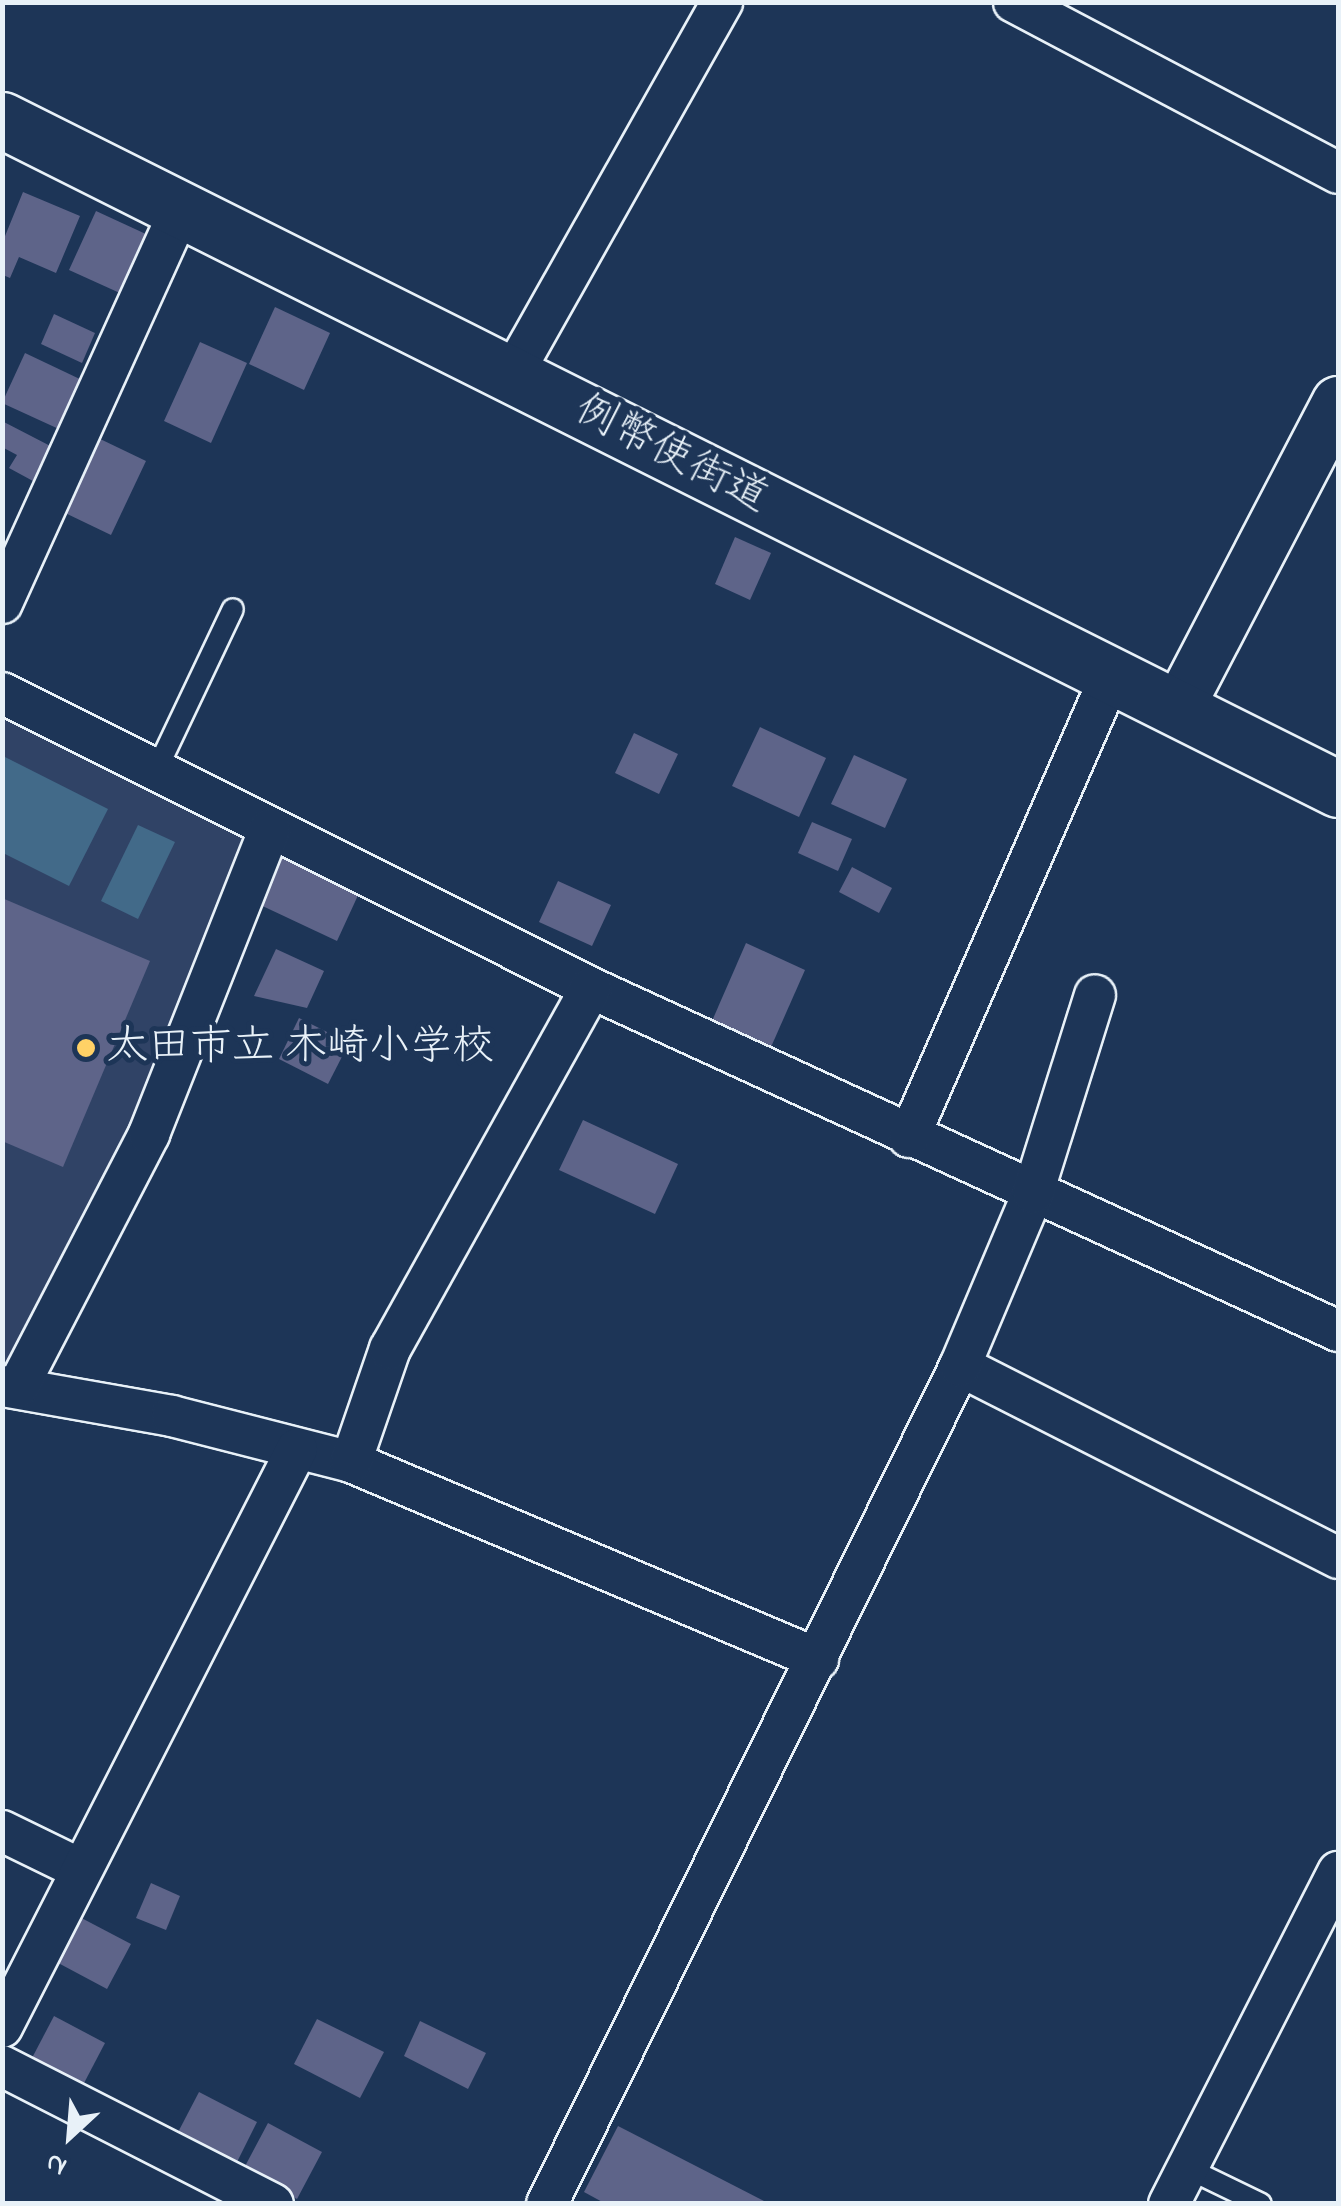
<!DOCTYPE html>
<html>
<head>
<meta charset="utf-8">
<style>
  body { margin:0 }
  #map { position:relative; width:1341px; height:2206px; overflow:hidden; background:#1d3557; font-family:"Indie Flower","Klee One",sans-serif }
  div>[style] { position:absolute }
  .built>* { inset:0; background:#304366 }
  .water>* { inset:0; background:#426a89 }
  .building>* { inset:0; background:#5e6489 }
  .roads { filter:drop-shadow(2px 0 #e8f1f8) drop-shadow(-2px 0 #e8f1f8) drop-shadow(0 2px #e8f1f8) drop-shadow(0 -2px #e8f1f8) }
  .service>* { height:20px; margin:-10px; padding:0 10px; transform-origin:10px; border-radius:10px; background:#1d3557 }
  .minor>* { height:40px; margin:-20px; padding:0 20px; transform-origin:20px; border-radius:20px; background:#1d3557 }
  .tertiary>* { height:50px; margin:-25px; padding:0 25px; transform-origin:25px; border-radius:25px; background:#1d3557 }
  .secondary>* { height:55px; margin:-27.5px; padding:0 27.5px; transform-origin:27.5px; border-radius:27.5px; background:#1d3557 }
  .dots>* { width:28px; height:28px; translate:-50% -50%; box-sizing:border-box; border:5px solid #1d3557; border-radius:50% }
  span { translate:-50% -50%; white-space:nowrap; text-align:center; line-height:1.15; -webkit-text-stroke:10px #1d3557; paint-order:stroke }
  .street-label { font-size:42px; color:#e8f1f8 }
  .poi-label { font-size:42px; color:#e8f1f8 }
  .left { translate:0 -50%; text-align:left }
  .frame { position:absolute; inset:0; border:5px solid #e8f1f8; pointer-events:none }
  .north { position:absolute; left:20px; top:2086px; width:100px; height:100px; -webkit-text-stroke:8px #1d3557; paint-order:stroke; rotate:206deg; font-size:28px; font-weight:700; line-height:40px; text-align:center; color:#e8f1f8 }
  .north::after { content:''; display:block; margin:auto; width:35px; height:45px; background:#e8f1f8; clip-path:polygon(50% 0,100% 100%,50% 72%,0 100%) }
</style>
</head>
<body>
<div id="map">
  <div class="built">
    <div style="clip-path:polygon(2px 706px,257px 834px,138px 1130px,2px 1373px)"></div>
  </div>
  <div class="water">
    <div style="clip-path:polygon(3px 756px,108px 809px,69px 886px,3px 853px)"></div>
    <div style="clip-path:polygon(138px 825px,175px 842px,138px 919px,101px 901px)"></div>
  </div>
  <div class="building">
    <div style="clip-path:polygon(23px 192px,80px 216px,56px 273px,19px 257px,10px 278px,3px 275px,3px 241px)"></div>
    <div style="clip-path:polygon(96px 211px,148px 235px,122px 294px,69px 270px)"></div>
    <div style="clip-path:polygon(275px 307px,330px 333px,304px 390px,249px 364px)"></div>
    <div style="clip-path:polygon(54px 314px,95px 333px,82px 363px,41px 344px)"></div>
    <div style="clip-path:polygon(200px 342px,247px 363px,211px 443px,164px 421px)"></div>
    <div style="clip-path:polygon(25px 353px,84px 381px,61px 430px,2px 403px)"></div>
    <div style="clip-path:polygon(2px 421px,62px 452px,44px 487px,9px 468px,17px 455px,2px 447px)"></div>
    <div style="clip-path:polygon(96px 437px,146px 461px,111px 535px,61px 511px)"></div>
    <div style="clip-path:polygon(735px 537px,771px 553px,750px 600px,715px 584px)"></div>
    <div style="clip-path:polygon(760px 727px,826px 758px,799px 817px,732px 786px)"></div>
    <div style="clip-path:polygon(634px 733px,678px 754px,659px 794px,615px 773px)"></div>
    <div style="clip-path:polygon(854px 755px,907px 779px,885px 828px,831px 804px)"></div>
    <div style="clip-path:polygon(812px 822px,852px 839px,838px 871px,798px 853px)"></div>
    <div style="clip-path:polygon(277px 853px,360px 891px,337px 941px,254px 902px)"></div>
    <div style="clip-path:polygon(852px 867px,892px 888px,879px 913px,839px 892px)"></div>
    <div style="clip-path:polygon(558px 881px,611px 905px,592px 946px,539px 922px)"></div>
    <div style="clip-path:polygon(2px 898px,150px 961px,63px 1167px,2px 1141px)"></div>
    <div style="clip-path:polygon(746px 943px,805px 970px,771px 1047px,712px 1021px)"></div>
    <div style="clip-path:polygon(276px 949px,324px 971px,307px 1008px,254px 996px)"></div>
    <div style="clip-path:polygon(299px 1018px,349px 1043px,328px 1084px,279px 1059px)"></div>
    <div style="clip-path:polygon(583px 1120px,678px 1164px,655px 1214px,559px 1170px)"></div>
    <div style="clip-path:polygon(151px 1883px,180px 1896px,166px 1930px,136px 1918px)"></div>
    <div style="clip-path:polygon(70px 1912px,131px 1944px,107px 1989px,47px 1957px)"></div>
    <div style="clip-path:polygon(54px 2016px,105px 2043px,83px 2085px,32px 2058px)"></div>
    <div style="clip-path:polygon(317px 2019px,384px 2052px,360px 2098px,294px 2064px)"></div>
    <div style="clip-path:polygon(420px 2021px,486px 2053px,468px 2089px,404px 2056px)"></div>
    <div style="clip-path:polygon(199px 2092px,257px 2122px,234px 2168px,175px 2138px)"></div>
    <div style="clip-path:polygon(268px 2123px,322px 2152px,297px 2199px,243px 2170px)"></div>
    <div style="clip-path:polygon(618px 2126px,770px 2204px,606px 2204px,584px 2192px)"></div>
  </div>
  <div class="roads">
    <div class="service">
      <div style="left:156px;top:771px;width:179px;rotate:-64.6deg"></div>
      <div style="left:1187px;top:2168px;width:82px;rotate:25.9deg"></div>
    </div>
    <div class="minor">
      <div style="left:1014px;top:2px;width:366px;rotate:27.8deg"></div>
      <div style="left:512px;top:375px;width:428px;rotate:-60.6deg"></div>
      <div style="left:2px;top:603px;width:433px;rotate:-65.6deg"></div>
      <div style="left:2px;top:693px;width:659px;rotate:26.6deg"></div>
      <div style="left:591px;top:988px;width:822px;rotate:24.66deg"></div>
      <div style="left:909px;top:1137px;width:504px;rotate:-66.38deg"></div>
      <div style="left:960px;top:1366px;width:424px;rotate:26.9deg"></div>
      <div style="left:2px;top:1386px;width:173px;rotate:10deg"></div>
      <div style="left:172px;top:1416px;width:185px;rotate:14.4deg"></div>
      <div style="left:351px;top:1462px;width:507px;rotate:22.87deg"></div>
      <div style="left:18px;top:1387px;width:285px;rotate:-62.6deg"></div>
      <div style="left:149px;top:1134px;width:328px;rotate:-68.4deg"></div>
      <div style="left:351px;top:1462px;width:120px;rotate:-71deg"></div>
      <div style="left:390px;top:1349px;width:413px;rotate:-60.9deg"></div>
      <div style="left:2px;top:1831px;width:85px;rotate:26deg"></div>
      <div style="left:2px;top:2027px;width:649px;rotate:-62.96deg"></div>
      <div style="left:2px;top:2066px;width:304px;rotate:27deg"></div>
      <div style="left:547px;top:2204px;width:934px;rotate:-63.76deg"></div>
      <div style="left:960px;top:1366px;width:188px;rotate:-67.1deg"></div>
      <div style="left:1033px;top:1193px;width:207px;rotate:-72.6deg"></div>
      <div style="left:1169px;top:2204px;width:373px;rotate:-63deg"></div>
    </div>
    <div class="tertiary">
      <div style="left:1178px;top:709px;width:346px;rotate:-62.5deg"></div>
    </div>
    <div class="secondary">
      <div style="left:2px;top:120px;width:1494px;rotate:26.6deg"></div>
    </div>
  </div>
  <div class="dots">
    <div style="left:86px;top:1048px;background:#ffd166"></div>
  </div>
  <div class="street-label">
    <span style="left:671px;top:455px;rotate:27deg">例幣使街道</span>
  </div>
  <div class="poi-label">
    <span class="left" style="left:106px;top:1048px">太田市立 木崎小学校</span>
  </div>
  <div class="frame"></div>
  <div class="north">N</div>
</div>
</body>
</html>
